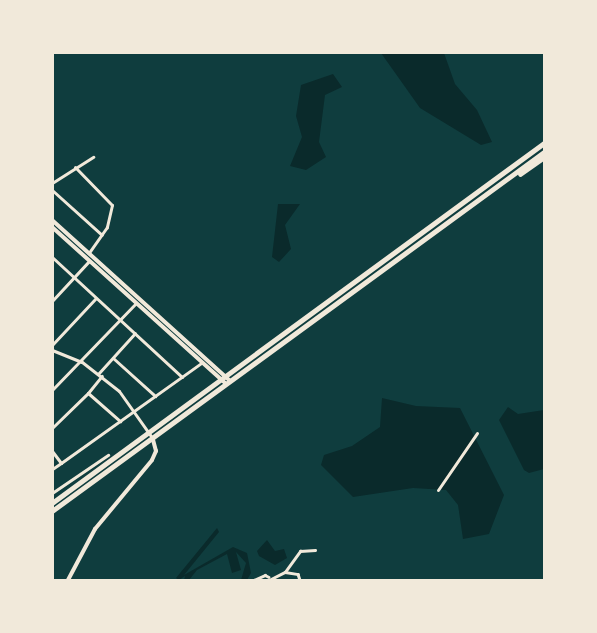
<!DOCTYPE html>
<html>
<head>
<meta charset="utf-8">
<style>
  body { margin:0 }
  #map { position:relative; width:597px; height:633px; overflow:hidden; background:#0f3d3e; font-family:Inter,sans-serif }
  div>[style] { position:absolute }
  .water>* { inset:0; background:#0a2a2b }
  .pedestrian>* { height:2.5px; margin:-1.25px; padding:0 1.25px; transform-origin:1.25px; border-radius:1.25px; background:#f1e9da }
  .minor>* { height:3px; margin:-1.5px; padding:0 1.5px; transform-origin:1.5px; border-radius:1.5px; background:#f1e9da }
  .tertiary>* { height:4px; margin:-2px; padding:0 2px; transform-origin:2px; border-radius:2px; background:#f1e9da }
  .secondary>* { height:4.5px; margin:-2.25px; padding:0 2.25px; transform-origin:2.25px; border-radius:2.25px; background:#f1e9da }
  span { translate:-50% -50%; white-space:nowrap; text-align:center; line-height:1.15; -webkit-text-stroke:4.5px #f1e9da; paint-order:stroke }
  .frame { position:absolute; inset:0; border:54px solid #f1e9da; pointer-events:none }
</style>
</head>
<body>
<div id="map">
  <div class="water">
    <div style="clip-path:polygon(381px 53px,444px 53px,455px 84px,477px 110px,492px 142px,481px 145px,420px 108px)"></div>
    <div style="clip-path:polygon(333px 74px,342px 87px,325px 95px,319px 142px,326px 157px,306px 170px,290px 166px,302px 137px,296px 116px,301px 85px)"></div>
    <div style="clip-path:polygon(278px 204px,300px 204px,285px 225px,291px 249px,279px 262px,272px 257px)"></div>
    <div style="clip-path:polygon(382px 398px,416px 406px,460px 408px,504px 495px,489px 534px,463px 539px,458px 505px,446px 490px,413px 488px,353px 497px,321px 465px,324px 455px,352px 446px,380px 427px)"></div>
    <div style="clip-path:polygon(508px 407px,518px 414px,544px 410px,544px 469px,529px 473px,524px 470px,499px 420px)"></div>
    <div style="clip-path:polygon(217px 528px,219px 532px,184px 575px,233px 547px,247px 553px,251px 573px,247px 580px,241px 580px,246px 563px,236px 552px,241px 570px,232px 573px,227px 554px,197px 570px,189px 580px,184px 580px,185px 576px,179px 580px,176px 578px)"></div>
    <div style="clip-path:polygon(267px 540px,275px 551px,284px 549px,287px 558px,275px 565px,259px 556px,257px 551px)"></div>
  </div>
  <div class="pedestrian">
    <div style="left:285px;top:572px;width:13px;rotate:9deg"></div>
    <div style="left:298px;top:574px;width:6px;rotate:72deg"></div>
    <div style="left:254px;top:580px;width:12px;rotate:-24deg"></div>
    <div style="left:265px;top:575px;width:4px;rotate:27deg"></div>
    <div style="left:269px;top:580px;width:18px;rotate:-27deg"></div>
    <div style="left:285px;top:572px;width:26px;rotate:-54deg"></div>
    <div style="left:300px;top:551px;width:15px;rotate:-4deg"></div>
  </div>
  <div class="minor">
    <div style="left:75px;top:167px;width:53px;rotate:45.8deg"></div>
    <div style="left:112px;top:205px;width:23px;rotate:103deg"></div>
    <div style="left:107px;top:227px;width:32px;rotate:125deg"></div>
    <div style="left:52px;top:183px;width:49px;rotate:-32.4deg"></div>
    <div style="left:52px;top:190px;width:67px;rotate:42deg"></div>
    <div style="left:52px;top:257px;width:177px;rotate:42.7deg"></div>
    <div style="left:52px;top:301px;width:54px;rotate:-47.2deg"></div>
    <div style="left:52px;top:345px;width:64px;rotate:-46.9deg"></div>
    <div style="left:52px;top:350px;width:32px;rotate:22deg"></div>
    <div style="left:82px;top:362px;width:47px;rotate:38.1deg"></div>
    <div style="left:119px;top:391px;width:59px;rotate:54.7deg"></div>
    <div style="left:113px;top:358px;width:57px;rotate:42.1deg"></div>
    <div style="left:98px;top:374px;width:55px;rotate:-47.9deg"></div>
    <div style="left:52px;top:390px;width:121px;rotate:-46deg"></div>
    <div style="left:88px;top:393px;width:22px;rotate:-51deg"></div>
    <div style="left:52px;top:428px;width:50px;rotate:-44.2deg"></div>
    <div style="left:88px;top:393px;width:43px;rotate:41.2deg"></div>
    <div style="left:52px;top:451px;width:15px;rotate:53deg"></div>
    <div style="left:61px;top:463px;width:11px;rotate:146deg"></div>
    <div style="left:61px;top:463px;width:172px;rotate:-35.5deg"></div>
    <div style="left:438px;top:490px;width:69px;rotate:-55.6deg"></div>
    <div style="left:52px;top:493px;width:68px;rotate:-34.2deg"></div>
  </div>
  <div class="tertiary">
    <div style="left:52px;top:220px;width:239px;rotate:42.1deg"></div>
    <div style="left:52px;top:227px;width:233px;rotate:42deg"></div>
    <div style="left:68px;top:580px;width:58px;rotate:-62.1deg"></div>
    <div style="left:95px;top:529px;width:89px;rotate:-50.4deg"></div>
    <div style="left:152px;top:460px;width:10px;rotate:-66deg"></div>
    <div style="left:156px;top:451px;width:11px;rotate:-105deg"></div>
  </div>
  <div class="secondary">
    <div style="left:520px;top:174px;width:29px;rotate:-35deg"></div>
    <div style="left:52px;top:503px;width:610px;rotate:-36.19deg"></div>
    <div style="left:52px;top:511px;width:609px;rotate:-36.12deg"></div>
  </div>
  <div class="frame"></div>
</div>
</body>
</html>
